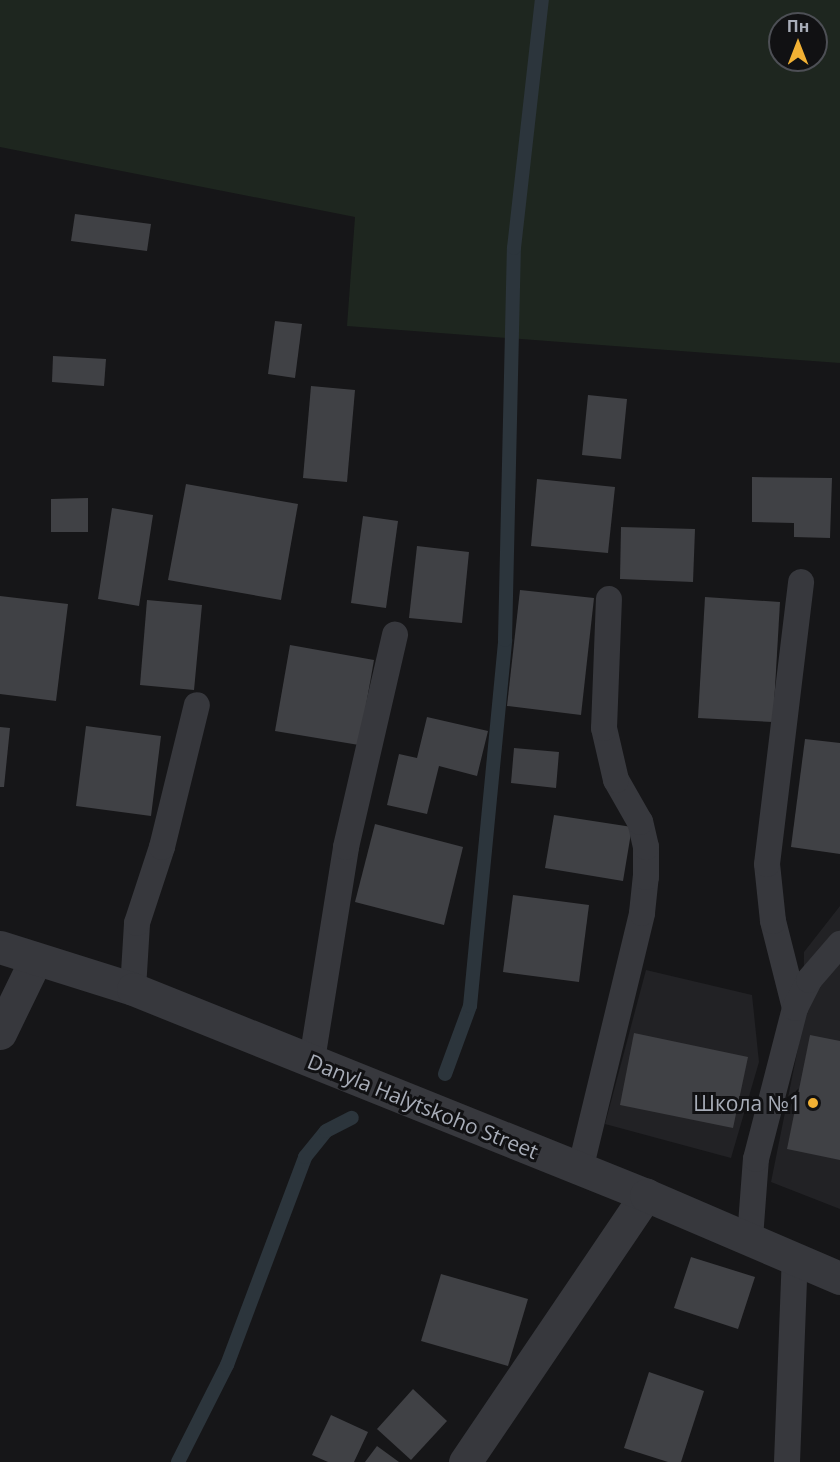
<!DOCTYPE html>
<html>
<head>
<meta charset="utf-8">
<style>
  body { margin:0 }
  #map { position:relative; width:840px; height:1462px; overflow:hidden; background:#161618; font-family:"Open Sans",sans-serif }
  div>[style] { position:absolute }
  .built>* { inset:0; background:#222225 }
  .green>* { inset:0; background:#1e261f }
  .stream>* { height:14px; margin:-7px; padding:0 7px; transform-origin:7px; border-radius:7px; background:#2c353c }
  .building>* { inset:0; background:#404145 }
  .service>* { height:26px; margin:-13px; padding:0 13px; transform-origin:13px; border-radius:13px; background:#37383d }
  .minor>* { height:33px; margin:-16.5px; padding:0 16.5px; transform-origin:16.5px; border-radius:16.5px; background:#37383d }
  .tertiary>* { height:33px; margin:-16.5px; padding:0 16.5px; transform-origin:16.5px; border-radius:16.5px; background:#37383d }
  .dots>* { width:16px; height:16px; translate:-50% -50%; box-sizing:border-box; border:3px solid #111113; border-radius:50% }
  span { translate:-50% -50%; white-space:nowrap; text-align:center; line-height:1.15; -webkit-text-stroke:6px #111113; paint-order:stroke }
  .poi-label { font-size:21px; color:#a8adb8 }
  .right { translate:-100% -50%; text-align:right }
  .street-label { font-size:21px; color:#a8adb8 }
  .north { position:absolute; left:768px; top:12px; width:60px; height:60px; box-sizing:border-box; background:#111113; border:2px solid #4d4f55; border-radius:50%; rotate:0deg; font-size:16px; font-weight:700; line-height:24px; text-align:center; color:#a8adb8 }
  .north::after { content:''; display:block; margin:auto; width:21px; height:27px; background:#f2b134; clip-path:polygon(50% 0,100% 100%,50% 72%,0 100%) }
</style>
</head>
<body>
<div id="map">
  <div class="built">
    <div style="clip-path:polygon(840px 906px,840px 1209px,771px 1182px,803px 1023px,804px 952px)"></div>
    <div style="clip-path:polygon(646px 970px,752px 995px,759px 1062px,731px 1158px,605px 1124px)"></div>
  </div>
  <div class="green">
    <div style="clip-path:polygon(evenodd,0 0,840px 0,840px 363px,347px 326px,355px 217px,0 147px,0 0,780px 24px,816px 24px,816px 60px,780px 60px,780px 24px)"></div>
  </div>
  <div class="stream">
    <div style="left:445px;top:1074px;width:72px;rotate:-69.8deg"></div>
    <div style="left:470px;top:1006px;width:368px;rotate:-84.5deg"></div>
    <div style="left:505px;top:640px;width:392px;rotate:-88.7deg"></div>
    <div style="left:514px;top:248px;width:250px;rotate:-83.6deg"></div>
    <div style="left:178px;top:1462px;width:109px;rotate:-63.2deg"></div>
    <div style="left:227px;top:1365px;width:222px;rotate:-69.4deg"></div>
    <div style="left:305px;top:1157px;width:33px;rotate:-51deg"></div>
    <div style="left:326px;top:1131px;width:29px;rotate:-27deg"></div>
  </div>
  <div class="building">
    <div style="clip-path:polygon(75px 214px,151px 224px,147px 251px,71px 241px)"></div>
    <div style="clip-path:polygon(275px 321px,302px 324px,295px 378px,268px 374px)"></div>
    <div style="clip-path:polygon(53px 356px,106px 359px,104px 386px,52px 382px)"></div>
    <div style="clip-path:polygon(311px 386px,355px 390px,347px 482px,303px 478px)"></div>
    <div style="clip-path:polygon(588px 395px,627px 399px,621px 459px,582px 455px)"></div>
    <div style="clip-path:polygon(752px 477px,832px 478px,830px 538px,794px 537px,794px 523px,752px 522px)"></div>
    <div style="clip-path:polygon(537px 479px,615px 487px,608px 553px,531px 546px)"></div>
    <div style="clip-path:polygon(186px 484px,298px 504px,281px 600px,168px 580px)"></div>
    <div style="clip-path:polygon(88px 498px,88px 532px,51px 532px,51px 499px)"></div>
    <div style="clip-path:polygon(112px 508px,153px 515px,139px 606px,98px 599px)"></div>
    <div style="clip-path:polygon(363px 516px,398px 521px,386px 608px,351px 603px)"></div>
    <div style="clip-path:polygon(621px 527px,695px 529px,693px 582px,620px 579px)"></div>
    <div style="clip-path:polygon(417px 546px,469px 552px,462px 623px,409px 618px)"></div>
    <div style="clip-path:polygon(520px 590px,594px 598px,581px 715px,507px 706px)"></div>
    <div style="clip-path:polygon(0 596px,68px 604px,56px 701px,0 694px)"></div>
    <div style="clip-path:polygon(705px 597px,780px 602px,773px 722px,698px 718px)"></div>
    <div style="clip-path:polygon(147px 600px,202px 605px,194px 690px,140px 685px)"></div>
    <div style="clip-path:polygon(290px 645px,374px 660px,359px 745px,275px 731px)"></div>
    <div style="clip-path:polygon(427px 717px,488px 731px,477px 776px,439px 766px,427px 814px,387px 805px,399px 754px,417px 758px)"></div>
    <div style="clip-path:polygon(86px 726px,161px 736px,151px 816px,76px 806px)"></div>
    <div style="clip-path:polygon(0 727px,10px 728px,4px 787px,0 787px)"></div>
    <div style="clip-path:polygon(805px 739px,840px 743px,840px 854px,791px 847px)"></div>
    <div style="clip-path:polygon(514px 748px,559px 752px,556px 788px,511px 783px)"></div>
    <div style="clip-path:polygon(554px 815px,632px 827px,623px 881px,545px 868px)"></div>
    <div style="clip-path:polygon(375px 824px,463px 847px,444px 925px,355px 902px)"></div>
    <div style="clip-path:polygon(513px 895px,589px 905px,579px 982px,503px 972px)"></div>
    <div style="clip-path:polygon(634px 1033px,748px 1057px,733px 1128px,620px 1105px)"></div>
    <div style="clip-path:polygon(810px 1035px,840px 1041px,840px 1160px,787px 1149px)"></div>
    <div style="clip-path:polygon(691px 1257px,755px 1277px,738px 1329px,674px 1308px)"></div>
    <div style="clip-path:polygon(441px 1274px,528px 1299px,508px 1366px,421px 1341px)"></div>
    <div style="clip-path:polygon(649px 1372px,704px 1391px,681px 1462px,668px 1462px,624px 1448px)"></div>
    <div style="clip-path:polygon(413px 1389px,447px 1421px,411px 1460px,377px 1429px)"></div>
    <div style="clip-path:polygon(331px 1415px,368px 1432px,354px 1462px,328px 1462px,312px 1455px)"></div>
    <div style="clip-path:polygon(377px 1446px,399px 1462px,365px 1462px)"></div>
  </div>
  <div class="service">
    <div style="left:133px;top:989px;width:66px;rotate:-86.5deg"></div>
    <div style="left:137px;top:923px;width:80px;rotate:-71.8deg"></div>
    <div style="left:162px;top:847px;width:146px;rotate:-76.2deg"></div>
    <div style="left:795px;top:1008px;width:90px;rotate:-104.2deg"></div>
    <div style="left:773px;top:921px;width:57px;rotate:-96deg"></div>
    <div style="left:767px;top:864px;width:284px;rotate:-83.1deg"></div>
    <div style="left:312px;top:1060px;width:216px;rotate:-80.9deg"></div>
    <div style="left:346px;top:847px;width:218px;rotate:-77deg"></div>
    <div style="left:580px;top:1170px;width:264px;rotate:-76.4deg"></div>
    <div style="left:642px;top:913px;width:36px;rotate:-84deg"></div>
    <div style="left:646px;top:877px;width:30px;rotate:-90deg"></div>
    <div style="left:646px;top:847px;width:26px;rotate:-103deg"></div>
    <div style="left:640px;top:822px;width:48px;rotate:-119.7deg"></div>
    <div style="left:616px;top:780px;width:53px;rotate:-103deg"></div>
    <div style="left:604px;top:728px;width:129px;rotate:-87.8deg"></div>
    <div style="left:750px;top:1238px;width:79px;rotate:-85.7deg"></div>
    <div style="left:756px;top:1159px;width:156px;rotate:-75.5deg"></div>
    <div style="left:795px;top:1008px;width:31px;rotate:-63deg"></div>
    <div style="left:809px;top:980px;width:48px;rotate:-49.3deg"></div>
    <div style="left:787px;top:1462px;width:204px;rotate:-87.8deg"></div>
  </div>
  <div class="minor">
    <div style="left:0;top:1033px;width:82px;rotate:-64.1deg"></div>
    <div style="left:465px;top:1462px;width:323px;rotate:-55.9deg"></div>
  </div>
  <div class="tertiary">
    <div style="left:0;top:947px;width:139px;rotate:17.5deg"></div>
    <div style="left:133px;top:989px;width:553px;rotate:21.88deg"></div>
    <div style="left:646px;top:1195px;width:211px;rotate:23.2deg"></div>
  </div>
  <div class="dots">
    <div style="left:813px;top:1103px;background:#f2b134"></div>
  </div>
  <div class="poi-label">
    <span class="right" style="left:801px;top:1103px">Школа №1</span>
  </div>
  <div class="street-label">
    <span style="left:423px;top:1106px;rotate:22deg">Danyla Halytskoho Street</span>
  </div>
  <div class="north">Пн</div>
</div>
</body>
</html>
